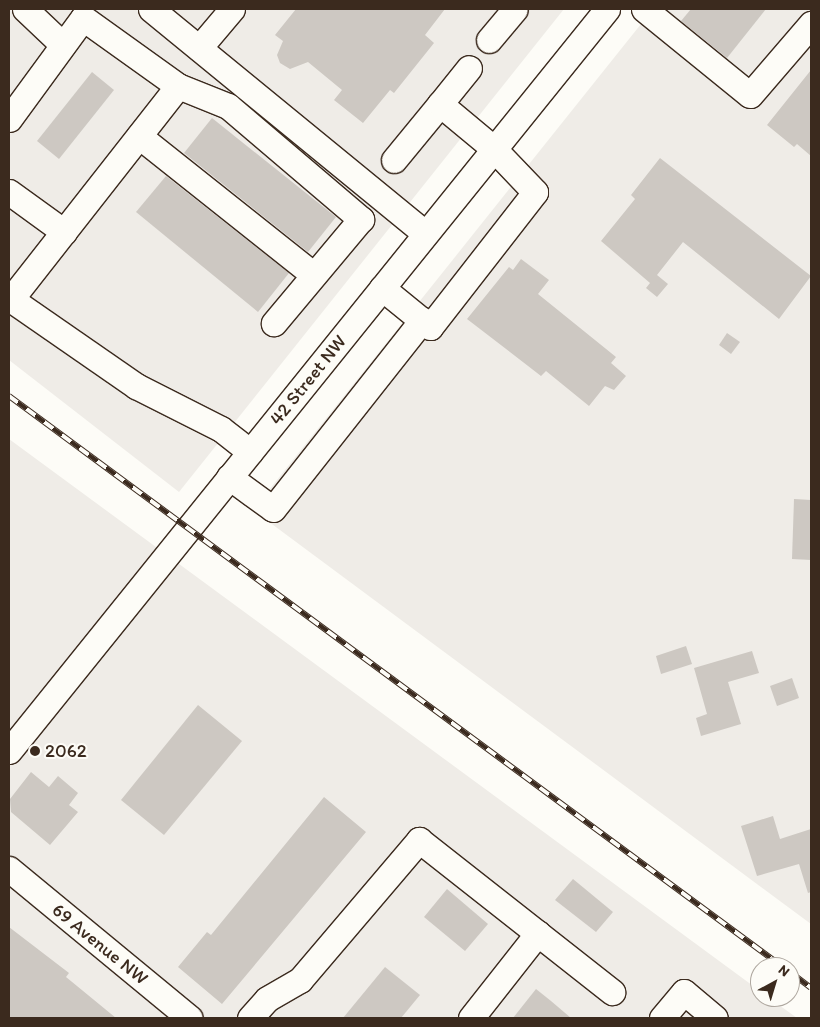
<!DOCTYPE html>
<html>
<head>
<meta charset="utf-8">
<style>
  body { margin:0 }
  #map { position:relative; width:820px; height:1027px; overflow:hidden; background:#fdfcf7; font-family:Itim,sans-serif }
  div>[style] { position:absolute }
  .built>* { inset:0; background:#efece7 }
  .building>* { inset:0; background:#cdc8c2 }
  .roads { filter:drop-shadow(1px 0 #3b2a1e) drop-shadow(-1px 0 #3b2a1e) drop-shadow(0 1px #3b2a1e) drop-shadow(0 -1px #3b2a1e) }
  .minor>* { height:25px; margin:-12.5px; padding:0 12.5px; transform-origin:12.5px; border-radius:12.5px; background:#fdfcf7 }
  .rail>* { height:5.5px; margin-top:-2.75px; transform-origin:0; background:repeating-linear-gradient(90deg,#fdfcf7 0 11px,#3b2a1e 0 22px); box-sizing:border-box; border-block:1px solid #3b2a1e }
  .dots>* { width:14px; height:14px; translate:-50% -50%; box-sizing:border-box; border:2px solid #fdfcf7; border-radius:50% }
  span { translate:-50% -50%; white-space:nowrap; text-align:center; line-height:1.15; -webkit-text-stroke:4px #fdfcf7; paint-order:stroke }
  .street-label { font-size:19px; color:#3b2a1e }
  .poi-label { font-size:19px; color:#3b2a1e }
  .left { translate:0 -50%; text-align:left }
  .frame { position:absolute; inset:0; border:10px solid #3b2a1e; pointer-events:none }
  .north { position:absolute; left:750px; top:957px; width:50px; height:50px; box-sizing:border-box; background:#fdfcf7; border:1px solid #afa8a0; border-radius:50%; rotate:39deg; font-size:14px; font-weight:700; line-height:20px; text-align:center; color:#3b2a1e }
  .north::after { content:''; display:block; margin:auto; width:18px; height:22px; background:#3b2a1e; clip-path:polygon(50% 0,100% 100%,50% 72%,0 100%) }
</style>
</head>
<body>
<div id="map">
  <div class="built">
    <div style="clip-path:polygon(9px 9px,564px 9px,179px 492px,9px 360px)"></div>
    <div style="clip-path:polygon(653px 9px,811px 9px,811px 924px,253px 510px)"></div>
    <div style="clip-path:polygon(9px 439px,760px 991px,760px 997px,768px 997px,797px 1018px,9px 1018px)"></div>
  </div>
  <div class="building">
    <div style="clip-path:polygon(296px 9px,445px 9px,425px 35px,434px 43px,394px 93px,390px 90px,363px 123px,334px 100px,342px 90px,308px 62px,290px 69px,280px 63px,277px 55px,283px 41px,275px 35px)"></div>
    <div style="clip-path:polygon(691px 9px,766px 9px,727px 58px,681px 21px)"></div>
    <div style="clip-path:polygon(811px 70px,811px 156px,797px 144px,794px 147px,767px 125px)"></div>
    <div style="clip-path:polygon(92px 72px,114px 90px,59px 159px,37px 141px)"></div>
    <div style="clip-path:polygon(212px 118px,336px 217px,308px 252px,184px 153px)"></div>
    <div style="clip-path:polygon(660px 158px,811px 276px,779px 319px,683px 242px,657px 275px,668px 284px,657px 297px,646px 288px,650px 283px,601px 241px,635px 199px,631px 195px)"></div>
    <div style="clip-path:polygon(166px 176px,289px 273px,258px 312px,136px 212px)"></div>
    <div style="clip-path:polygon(521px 259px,549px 280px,538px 294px,616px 357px,611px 363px,626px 376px,614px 390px,605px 386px,589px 406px,546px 371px,541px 376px,467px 319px,509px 267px,513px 270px)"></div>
    <div style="clip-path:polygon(727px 333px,740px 342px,731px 354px,719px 345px)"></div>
    <div style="clip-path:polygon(794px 499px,811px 500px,811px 560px,792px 559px)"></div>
    <div style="clip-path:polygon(686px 646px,692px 664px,661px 674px,656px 656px)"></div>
    <div style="clip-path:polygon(752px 651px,759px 673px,728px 682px,741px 724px,701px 736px,696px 718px,707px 714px,694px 668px)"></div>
    <div style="clip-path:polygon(792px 678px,799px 698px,777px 706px,770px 686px)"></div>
    <div style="clip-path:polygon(198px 705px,242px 741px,164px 835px,121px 800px)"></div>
    <div style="clip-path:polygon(31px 772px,49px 787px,58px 776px,78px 793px,69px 805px,78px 812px,50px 845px,11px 812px,10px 799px)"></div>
    <div style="clip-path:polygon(324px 797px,366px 832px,222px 1004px,178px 967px,207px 932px,211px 935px)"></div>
    <div style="clip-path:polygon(773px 816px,780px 839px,811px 829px,811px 892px,808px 893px,799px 864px,757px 876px,741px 826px)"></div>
    <div style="clip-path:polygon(573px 879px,613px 912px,596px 932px,555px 900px)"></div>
    <div style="clip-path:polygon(447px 889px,488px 924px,465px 951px,424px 917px)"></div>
    <div style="clip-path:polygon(9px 927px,69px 973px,66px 977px,116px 1018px,9px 1018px)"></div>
    <div style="clip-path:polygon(385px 967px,420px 995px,401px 1018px,343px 1018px)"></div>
    <div style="clip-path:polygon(536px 989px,551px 1001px,571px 1018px,513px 1018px)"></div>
  </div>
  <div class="roads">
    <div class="minor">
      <div style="left:25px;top:9px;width:52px;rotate:43.5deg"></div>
      <div style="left:151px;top:9px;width:354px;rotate:39.3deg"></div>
      <div style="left:644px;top:9px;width:136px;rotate:39.1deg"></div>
      <div style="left:750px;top:95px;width:94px;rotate:-49.3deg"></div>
      <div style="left:489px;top:40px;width:40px;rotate:-50deg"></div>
      <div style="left:199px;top:48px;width:51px;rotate:-49.8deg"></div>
      <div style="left:178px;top:86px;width:54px;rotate:21.8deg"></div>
      <div style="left:228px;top:106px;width:175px;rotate:40.4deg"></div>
      <div style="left:361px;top:219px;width:136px;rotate:129.9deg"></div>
      <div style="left:9px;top:119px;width:125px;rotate:-53.8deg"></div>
      <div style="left:83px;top:18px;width:117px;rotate:35.6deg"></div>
      <div style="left:178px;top:86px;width:271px;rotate:128.1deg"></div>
      <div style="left:139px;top:136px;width:223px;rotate:38.5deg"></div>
      <div style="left:394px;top:160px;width:72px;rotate:-50.6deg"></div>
      <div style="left:9px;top:192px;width:68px;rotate:36deg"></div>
      <div style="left:382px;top:288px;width:62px;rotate:39.1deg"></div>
      <div style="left:430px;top:327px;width:171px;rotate:-52.1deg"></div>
      <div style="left:535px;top:192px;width:61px;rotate:-133.7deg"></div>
      <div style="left:493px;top:148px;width:69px;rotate:-140.3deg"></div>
      <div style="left:440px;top:104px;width:46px;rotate:-51.1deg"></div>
      <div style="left:9px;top:298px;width:155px;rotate:34.7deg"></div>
      <div style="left:136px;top:386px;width:95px;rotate:26.8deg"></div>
      <div style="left:221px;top:429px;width:37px;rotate:38deg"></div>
      <div style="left:229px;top:477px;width:54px;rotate:36deg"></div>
      <div style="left:273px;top:509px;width:241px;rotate:-51.7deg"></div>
      <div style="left:9px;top:751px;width:953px;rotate:-51.13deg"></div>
      <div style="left:9px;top:869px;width:234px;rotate:39.5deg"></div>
      <div style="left:250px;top:1018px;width:25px;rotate:-48deg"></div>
      <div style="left:267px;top:999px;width:38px;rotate:-30deg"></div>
      <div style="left:300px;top:980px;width:184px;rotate:-49.6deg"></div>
      <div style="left:419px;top:840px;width:246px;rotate:38.2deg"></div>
      <div style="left:471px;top:1018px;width:108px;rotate:-51.8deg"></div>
      <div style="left:662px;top:1018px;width:34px;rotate:-50deg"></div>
      <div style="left:684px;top:992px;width:40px;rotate:40deg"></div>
    </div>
  </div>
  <div class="rail">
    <div style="left:9px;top:396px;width:962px;rotate:36.42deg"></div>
    <div style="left:790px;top:972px;width:26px;rotate:37deg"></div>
  </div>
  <div class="dots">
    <div style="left:35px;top:751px;background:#3b2a1e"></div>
  </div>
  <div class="street-label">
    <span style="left:308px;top:380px;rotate:-51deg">42 Street NW</span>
    <span style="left:100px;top:944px;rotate:39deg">69 Avenue NW</span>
  </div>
  <div class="poi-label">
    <span class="left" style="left:45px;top:751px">2062</span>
  </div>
  <div class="frame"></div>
  <div class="north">N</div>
</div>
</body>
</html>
